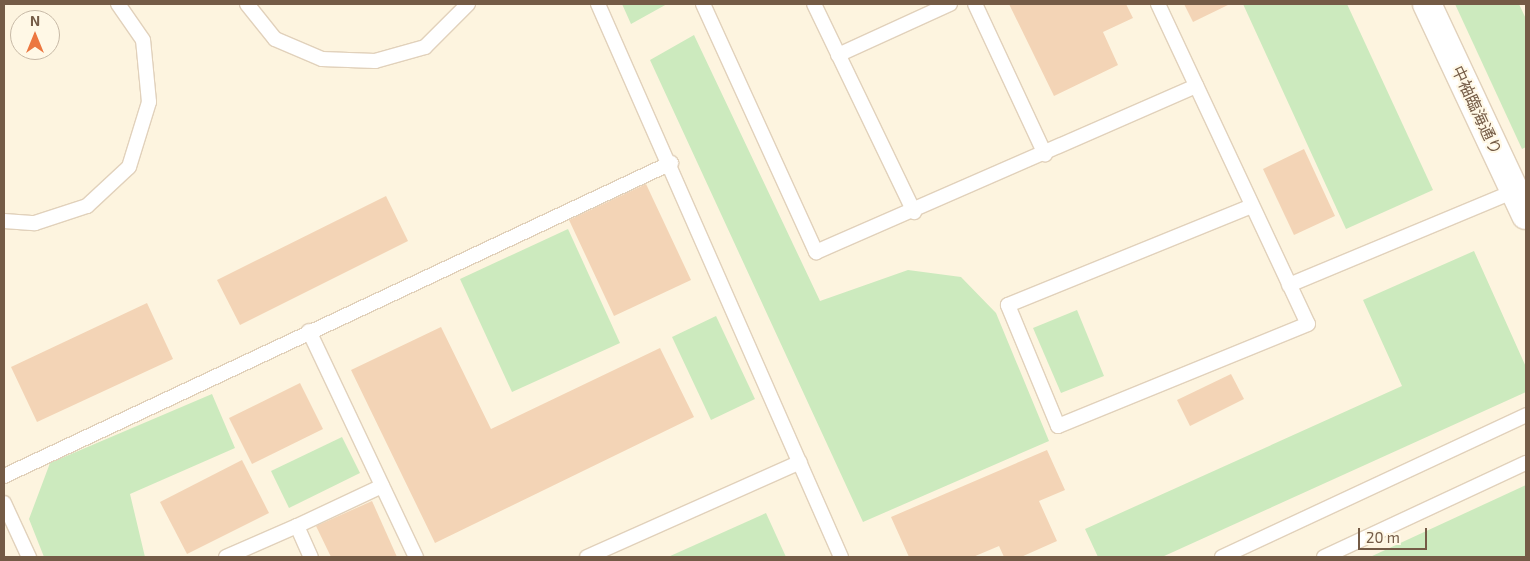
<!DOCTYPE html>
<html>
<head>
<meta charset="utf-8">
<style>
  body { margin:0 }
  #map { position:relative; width:1530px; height:561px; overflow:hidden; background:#fdf4df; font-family:"Exo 2","Noto Sans JP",sans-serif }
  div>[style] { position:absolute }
  .green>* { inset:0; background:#cceabe }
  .building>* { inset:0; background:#f3d4b6 }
  .roads { filter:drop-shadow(1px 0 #e1d1bb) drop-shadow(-1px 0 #e1d1bb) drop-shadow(0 1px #e1d1bb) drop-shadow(0 -1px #e1d1bb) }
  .lane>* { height:14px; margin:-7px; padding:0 7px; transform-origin:7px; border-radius:7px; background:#fff }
  .secondary>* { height:28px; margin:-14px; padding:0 14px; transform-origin:14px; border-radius:14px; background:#fff }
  span { translate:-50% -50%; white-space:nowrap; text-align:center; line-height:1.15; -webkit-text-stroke:4px #fff8e6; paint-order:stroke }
  .street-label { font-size:16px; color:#745b46 }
  .frame { position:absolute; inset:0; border:5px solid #745b46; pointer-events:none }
  .north { position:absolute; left:10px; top:10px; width:50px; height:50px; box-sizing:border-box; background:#fff8e6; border:1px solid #c7b9a6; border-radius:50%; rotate:0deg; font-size:14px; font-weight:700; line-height:20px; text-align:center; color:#745b46 }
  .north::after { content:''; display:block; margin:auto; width:18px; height:22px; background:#ec7740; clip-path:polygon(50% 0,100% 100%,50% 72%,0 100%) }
  .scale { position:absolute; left:1358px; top:528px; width:69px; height:22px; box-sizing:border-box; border:2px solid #745b46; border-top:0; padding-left:6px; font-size:15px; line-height:18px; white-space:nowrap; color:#745b46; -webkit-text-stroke:4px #fff8e6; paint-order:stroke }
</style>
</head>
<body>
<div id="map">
  <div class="green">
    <div style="clip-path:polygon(622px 4px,667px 4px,631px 24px)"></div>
    <div style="clip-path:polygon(1243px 4px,1347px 4px,1433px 190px,1346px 229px)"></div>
    <div style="clip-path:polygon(1455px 4px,1519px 4px,1526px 19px,1526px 147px,1522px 149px)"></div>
    <div style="clip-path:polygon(694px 35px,820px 301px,908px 270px,961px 277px,996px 313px,1049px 441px,863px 522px,650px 60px)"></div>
    <div style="clip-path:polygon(568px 229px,620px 343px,512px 392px,460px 279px)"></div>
    <div style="clip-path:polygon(1474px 251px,1526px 367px,1526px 392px,1162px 557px,1098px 557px,1085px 529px,1402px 386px,1363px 300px)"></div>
    <div style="clip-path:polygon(1077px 310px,1104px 376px,1061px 393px,1033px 328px)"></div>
    <div style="clip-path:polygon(716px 316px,755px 399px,711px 420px,672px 337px)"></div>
    <div style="clip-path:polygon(212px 394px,235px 448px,130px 494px,145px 557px,44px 557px,29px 519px,50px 463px)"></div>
    <div style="clip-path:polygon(342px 437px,360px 473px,289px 508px,271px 471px)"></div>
    <div style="clip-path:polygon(1526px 485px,1526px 557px,1370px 557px)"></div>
    <div style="clip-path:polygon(766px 513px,786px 557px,668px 557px)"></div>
  </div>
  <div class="building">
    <div style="clip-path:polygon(1009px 4px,1126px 4px,1133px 18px,1103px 32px,1118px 65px,1054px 96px)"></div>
    <div style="clip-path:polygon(1184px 4px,1230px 4px,1193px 22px)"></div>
    <div style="clip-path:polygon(1304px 149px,1335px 216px,1294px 235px,1263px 169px)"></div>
    <div style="clip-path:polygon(646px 184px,691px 280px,614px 316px,569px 220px)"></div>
    <div style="clip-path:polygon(386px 196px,408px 241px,240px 325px,217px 280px)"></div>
    <div style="clip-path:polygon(147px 303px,173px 359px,37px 422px,11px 367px)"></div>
    <div style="clip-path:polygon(441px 327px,491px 429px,660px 348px,694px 417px,435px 543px,351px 370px)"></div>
    <div style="clip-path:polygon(1231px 374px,1244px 399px,1190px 426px,1177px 400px)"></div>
    <div style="clip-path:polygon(300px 383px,323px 429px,252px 464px,229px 418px)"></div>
    <div style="clip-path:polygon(1047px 450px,1065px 490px,1039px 501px,1057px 541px,1021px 557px,1004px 557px,999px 546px,973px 557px,909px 557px,891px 517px)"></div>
    <div style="clip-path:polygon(242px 460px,269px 513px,187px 554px,160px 502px)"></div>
    <div style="clip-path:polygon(372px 501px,397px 557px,331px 557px,316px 526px)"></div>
  </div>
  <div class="roads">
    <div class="lane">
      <div style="left:247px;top:4px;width:45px;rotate:51.3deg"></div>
      <div style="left:275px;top:39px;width:51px;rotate:23.1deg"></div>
      <div style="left:322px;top:59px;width:53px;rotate:2.2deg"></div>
      <div style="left:375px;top:61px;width:52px;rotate:-15.6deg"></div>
      <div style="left:425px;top:47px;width:61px;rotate:-45deg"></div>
      <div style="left:598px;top:4px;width:604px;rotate:66.28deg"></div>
      <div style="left:703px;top:4px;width:273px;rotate:65.5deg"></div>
      <div style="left:816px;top:252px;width:415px;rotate:-23.6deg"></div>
      <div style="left:814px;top:4px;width:231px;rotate:64.3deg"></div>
      <div style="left:975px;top:4px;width:166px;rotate:65deg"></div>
      <div style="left:1158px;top:4px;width:353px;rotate:64.9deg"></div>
      <div style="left:1308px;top:324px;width:270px;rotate:157.8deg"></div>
      <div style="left:1058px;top:426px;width:131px;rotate:-112.5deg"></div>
      <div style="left:1008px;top:305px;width:263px;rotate:-22.1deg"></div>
      <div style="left:838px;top:55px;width:123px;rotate:-24.5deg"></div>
      <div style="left:4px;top:221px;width:31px;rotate:4deg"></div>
      <div style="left:35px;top:223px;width:55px;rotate:-18.1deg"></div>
      <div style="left:87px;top:206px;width:57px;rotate:-42.9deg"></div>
      <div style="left:129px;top:167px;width:68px;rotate:-72.9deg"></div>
      <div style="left:149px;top:102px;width:62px;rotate:-95.5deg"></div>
      <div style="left:143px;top:40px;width:44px;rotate:-124.8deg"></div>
      <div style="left:1289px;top:285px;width:245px;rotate:-22.6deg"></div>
      <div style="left:309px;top:331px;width:250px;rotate:64.7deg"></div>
      <div style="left:4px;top:476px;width:737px;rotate:-25.14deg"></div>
      <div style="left:4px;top:503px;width:60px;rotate:65.2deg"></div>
      <div style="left:297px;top:526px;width:94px;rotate:-25.2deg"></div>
      <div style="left:226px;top:557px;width:77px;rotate:-23.6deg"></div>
      <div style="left:297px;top:526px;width:34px;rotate:66deg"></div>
      <div style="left:587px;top:557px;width:233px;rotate:-24deg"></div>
      <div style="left:1222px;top:557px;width:336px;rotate:-25deg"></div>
      <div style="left:1324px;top:557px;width:223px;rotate:-25deg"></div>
    </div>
    <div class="secondary">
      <div style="left:1427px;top:4px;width:233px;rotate:64.9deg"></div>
    </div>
  </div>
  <div class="street-label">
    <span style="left:1477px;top:110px;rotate:65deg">中袖臨海通り</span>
  </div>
  <div class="frame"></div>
  <div class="north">N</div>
  <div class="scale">20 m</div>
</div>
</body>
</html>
